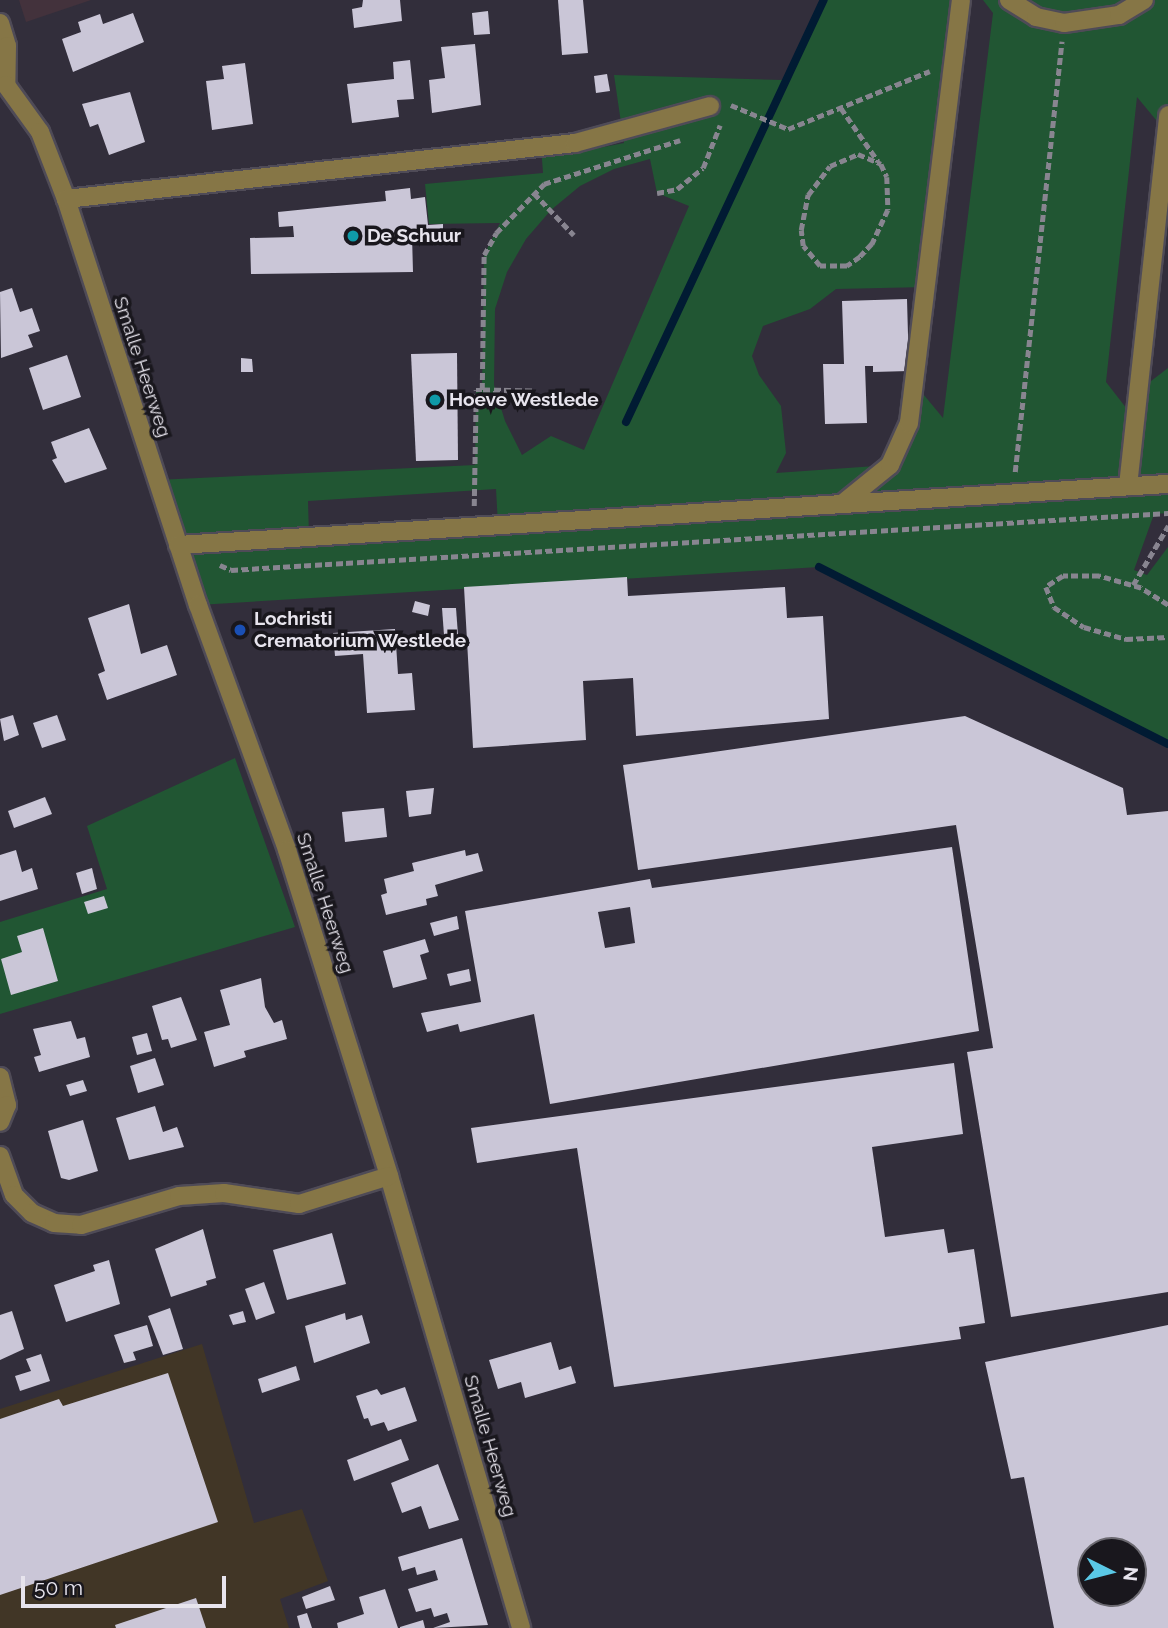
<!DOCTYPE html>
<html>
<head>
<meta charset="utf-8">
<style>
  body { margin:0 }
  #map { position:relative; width:1168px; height:1628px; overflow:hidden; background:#322e3b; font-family:Raleway,sans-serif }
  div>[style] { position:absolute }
  .commercial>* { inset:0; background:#413626 }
  .industrial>* { inset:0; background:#43323c }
  .green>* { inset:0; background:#215633 }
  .stream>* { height:8px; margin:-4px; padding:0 4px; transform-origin:4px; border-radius:4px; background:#011b33 }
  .building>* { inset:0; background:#cac6d7 }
  .path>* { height:4.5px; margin-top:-2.25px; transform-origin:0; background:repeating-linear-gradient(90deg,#888590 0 7px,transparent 0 10.5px) }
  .roads { filter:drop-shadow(2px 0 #4f4b57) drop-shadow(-2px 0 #4f4b57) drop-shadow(0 2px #4f4b57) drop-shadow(0 -2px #4f4b57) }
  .minor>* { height:18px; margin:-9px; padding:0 9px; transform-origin:9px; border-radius:9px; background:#867646 }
  .dots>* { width:19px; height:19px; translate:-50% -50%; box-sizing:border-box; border:4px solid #19171d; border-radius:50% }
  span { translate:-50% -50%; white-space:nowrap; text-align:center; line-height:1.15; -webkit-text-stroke:7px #19171d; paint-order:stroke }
  .poi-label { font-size:19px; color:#e7e4ed; font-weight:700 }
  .left { translate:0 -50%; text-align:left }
  .street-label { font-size:19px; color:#e7e4ed }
  .north { position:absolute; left:1077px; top:1537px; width:70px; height:70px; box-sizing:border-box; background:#19171d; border:2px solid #6b6970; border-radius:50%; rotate:96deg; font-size:19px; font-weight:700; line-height:28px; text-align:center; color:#e7e4ed }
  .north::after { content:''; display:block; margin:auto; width:24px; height:32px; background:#5ac8e6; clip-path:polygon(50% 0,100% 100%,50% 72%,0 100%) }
  .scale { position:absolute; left:21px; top:1576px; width:205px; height:32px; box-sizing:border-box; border:4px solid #e7e4ed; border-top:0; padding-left:9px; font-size:21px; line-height:24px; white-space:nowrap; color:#e7e4ed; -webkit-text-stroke:5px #19171d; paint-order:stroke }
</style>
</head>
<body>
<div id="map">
  <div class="commercial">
    <div style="clip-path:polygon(202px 1344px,254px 1523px,302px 1509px,328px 1581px,280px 1599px,289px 1628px,0 1628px,0 1409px)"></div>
  </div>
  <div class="industrial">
    <div style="clip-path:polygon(19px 0,91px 0,26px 22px)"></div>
  </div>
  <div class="green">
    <div style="clip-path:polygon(evenodd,824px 0,961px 0,926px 287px,836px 289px,810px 309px,763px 326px,752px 356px,759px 375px,781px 406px,786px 453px,776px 473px,890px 465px,914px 383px,943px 418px,993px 13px,983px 0,1168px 0,1168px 177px,1166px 132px,1137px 97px,1106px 382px,1134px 418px,1138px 391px,1168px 368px,1168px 513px,1154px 514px,1134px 570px,1147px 575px,1168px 547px,1168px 744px,819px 567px,198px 605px,157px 480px,475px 465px,476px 390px,482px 390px,484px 255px,500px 223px,429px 224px,425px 184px,543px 173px,541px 146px,578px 152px,624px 143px,614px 75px,783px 80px,824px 0,650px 159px,657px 193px,689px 206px,584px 450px,551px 436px,522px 455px,505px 421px,494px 385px,495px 309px,507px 272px,526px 239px,551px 210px,580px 186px,614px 169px,650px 159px,824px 0,496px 489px,498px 525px,309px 536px,308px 501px,496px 489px)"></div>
    <div style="clip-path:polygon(235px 758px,295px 927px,0 1014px,0 922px,107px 889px,87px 826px)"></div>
  </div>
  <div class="stream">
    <div style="left:626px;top:422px;width:466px;rotate:-64.9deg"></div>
    <div style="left:819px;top:567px;width:391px;rotate:26.9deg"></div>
  </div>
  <div class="building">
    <div style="clip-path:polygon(363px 0,400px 0,402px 21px,354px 28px,352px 9px,362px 7px)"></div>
    <div style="clip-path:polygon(558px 0,583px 0,588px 53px,562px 55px)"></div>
    <div style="clip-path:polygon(488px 11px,490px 34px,474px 35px,472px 13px)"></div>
    <div style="clip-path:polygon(133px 13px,144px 42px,73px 72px,62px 39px,81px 32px,78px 22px,100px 14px,103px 24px)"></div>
    <div style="clip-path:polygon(475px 44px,481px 105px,432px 113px,429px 80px,445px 78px,441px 47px)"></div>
    <div style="clip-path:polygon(410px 60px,414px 99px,397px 100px,399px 117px,352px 123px,347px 84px,394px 79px,393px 62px)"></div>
    <div style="clip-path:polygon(245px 63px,253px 124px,212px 130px,206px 81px,224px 79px,222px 66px)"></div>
    <div style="clip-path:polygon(607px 74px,610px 91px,596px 93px,594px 76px)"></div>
    <div style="clip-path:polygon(130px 92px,145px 142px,109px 155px,98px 124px,90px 127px,82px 104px)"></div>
    <div style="clip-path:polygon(410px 188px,411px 199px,425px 197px,428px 225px,443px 224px,443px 234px,412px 235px,413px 272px,251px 274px,250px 238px,294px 237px,293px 226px,279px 227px,278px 212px,386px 201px,385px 191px)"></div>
    <div style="clip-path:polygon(12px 288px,20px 312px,32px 308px,40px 331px,28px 335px,33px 347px,1px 358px,0 292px)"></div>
    <div style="clip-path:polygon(907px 299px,909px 371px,873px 372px,873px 366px,865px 366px,867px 423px,825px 424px,823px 364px,844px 364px,842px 301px)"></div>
    <div style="clip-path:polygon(457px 353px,458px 460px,416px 461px,411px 354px)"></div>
    <div style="clip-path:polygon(67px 355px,81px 397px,43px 410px,29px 368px)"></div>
    <div style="clip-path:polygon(241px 358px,252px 359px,253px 372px,241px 372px)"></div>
    <div style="clip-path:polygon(89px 428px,107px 469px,65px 483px,52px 460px,57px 458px,51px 442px)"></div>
    <div style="clip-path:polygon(627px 577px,628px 596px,785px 587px,787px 618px,823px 616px,829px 719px,636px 736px,633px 678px,583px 681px,586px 740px,473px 748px,464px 587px)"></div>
    <div style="clip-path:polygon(415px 601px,430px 605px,428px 616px,412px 612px)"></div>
    <div style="clip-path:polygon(129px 604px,141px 654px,167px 645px,177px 675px,107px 700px,98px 674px,105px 671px,88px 618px)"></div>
    <div style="clip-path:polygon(442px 608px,456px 608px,458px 635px,444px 635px)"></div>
    <div style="clip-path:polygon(395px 629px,398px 674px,412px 673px,415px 710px,367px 713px,363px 654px,335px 656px,333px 633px)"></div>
    <div style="clip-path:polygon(13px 715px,19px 735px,4px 741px,0 719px)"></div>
    <div style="clip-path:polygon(57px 715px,66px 740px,42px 748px,33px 723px)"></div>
    <div style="clip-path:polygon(965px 716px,1123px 788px,1127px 815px,1168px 811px,1168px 1292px,1011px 1317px,967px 1052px,993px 1048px,956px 825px,638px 870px,623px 765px)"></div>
    <div style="clip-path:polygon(434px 788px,431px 814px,409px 817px,406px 791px)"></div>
    <div style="clip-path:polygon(45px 797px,52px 814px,14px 828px,8px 811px)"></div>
    <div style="clip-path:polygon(384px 808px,387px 837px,345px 842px,342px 812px)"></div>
    <div style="clip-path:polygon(evenodd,952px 847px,979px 1031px,550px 1104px,534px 1014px,460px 1032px,458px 1024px,427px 1032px,421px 1013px,481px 1002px,465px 911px,650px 879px,652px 888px,952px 847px,630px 907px,635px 943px,605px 948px,598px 912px,630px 907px)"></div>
    <div style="clip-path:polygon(16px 850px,22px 872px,32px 868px,38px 889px,0 901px,0 855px)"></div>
    <div style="clip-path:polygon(465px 850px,466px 856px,478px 853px,483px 871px,435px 885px,438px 896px,426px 899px,427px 905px,386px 915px,381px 895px,387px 893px,384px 879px,414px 871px,412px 863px)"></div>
    <div style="clip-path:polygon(92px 868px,97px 889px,82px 894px,76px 873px)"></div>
    <div style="clip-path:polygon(104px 896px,108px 908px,88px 914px,84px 902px)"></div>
    <div style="clip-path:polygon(457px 916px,459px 929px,434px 936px,430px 923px)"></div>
    <div style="clip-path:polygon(43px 928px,58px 981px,11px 995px,1px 959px,22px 952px,17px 936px)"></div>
    <div style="clip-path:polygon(425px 939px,429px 952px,420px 955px,427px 979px,393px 988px,383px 951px)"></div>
    <div style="clip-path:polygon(469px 969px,471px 981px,450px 986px,447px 974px)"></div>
    <div style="clip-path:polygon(261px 978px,265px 1007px,274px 1023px,282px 1020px,287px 1039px,244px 1051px,246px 1057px,214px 1067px,204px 1032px,230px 1025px,220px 990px)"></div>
    <div style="clip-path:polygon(181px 997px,197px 1040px,171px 1048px,168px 1039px,162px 1040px,152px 1006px)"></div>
    <div style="clip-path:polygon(71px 1021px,77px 1039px,85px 1037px,90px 1057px,39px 1072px,34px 1057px,41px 1055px,33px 1029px)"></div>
    <div style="clip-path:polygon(147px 1033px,152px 1051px,137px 1055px,132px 1037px)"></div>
    <div style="clip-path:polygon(155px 1058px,164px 1085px,138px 1093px,130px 1066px)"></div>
    <div style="clip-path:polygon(954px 1063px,963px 1134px,872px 1147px,885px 1237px,944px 1229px,948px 1253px,974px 1249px,985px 1323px,959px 1327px,961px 1339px,614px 1387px,577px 1148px,477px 1163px,471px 1128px)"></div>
    <div style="clip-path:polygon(83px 1080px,87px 1091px,70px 1096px,66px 1085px)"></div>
    <div style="clip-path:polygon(155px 1106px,163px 1132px,177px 1127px,184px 1147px,129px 1160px,116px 1118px)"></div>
    <div style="clip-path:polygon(83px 1120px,98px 1171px,69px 1180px,61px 1178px,48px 1131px)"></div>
    <div style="clip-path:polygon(203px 1229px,216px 1278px,206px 1281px,207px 1285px,171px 1297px,155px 1249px)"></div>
    <div style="clip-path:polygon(332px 1233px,346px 1284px,287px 1300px,273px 1250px)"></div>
    <div style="clip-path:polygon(109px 1260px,120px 1304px,66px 1322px,54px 1285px,95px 1271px,93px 1265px)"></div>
    <div style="clip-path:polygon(264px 1282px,275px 1313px,256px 1320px,245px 1289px)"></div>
    <div style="clip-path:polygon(170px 1308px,183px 1349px,163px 1355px,148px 1316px)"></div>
    <div style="clip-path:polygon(12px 1311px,24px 1349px,0 1360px,0 1315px)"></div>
    <div style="clip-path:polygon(243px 1311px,246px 1322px,233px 1325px,229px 1315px)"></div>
    <div style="clip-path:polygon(345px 1313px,346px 1320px,362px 1315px,370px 1343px,314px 1363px,305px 1326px)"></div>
    <div style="clip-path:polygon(147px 1325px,153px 1346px,133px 1352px,136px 1360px,124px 1363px,114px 1335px)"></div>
    <div style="clip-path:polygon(evenodd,1168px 1325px,1168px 1628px,1054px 1628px,1024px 1477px,1011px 1479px,985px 1362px,1168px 1325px,1091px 1551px,1133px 1551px,1133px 1593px,1091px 1593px,1091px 1551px)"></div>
    <div style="clip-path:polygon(551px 1342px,559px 1370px,571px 1366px,576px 1383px,525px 1398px,521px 1382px,498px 1389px,489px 1360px)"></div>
    <div style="clip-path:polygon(41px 1354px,50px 1381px,20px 1391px,15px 1376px,31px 1371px,26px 1359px)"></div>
    <div style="clip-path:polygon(296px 1366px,300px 1380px,262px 1393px,258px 1379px)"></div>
    <div style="clip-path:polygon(168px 1373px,218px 1522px,0 1595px,0 1419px,59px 1399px,63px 1406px)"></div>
    <div style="clip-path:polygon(405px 1387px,417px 1421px,388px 1431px,384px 1422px,371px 1426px,368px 1418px,364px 1419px,356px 1396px,377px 1389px,381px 1395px)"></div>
    <div style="clip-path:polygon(401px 1439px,409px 1460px,354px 1481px,347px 1460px)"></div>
    <div style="clip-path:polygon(438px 1464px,459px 1520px,429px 1529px,421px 1506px,402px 1513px,391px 1483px)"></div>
    <div style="clip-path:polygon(462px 1538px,488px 1625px,433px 1628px,450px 1622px,447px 1613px,434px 1617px,431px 1608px,416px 1612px,408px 1589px,438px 1580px,435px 1570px,417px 1575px,415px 1567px,402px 1571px,398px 1557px)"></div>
    <div style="clip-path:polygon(330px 1586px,335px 1600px,306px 1609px,302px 1597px)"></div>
    <div style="clip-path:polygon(385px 1589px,398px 1628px,338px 1628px,337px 1623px,364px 1614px,359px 1597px)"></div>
    <div style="clip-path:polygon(196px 1598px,206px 1628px,116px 1628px,115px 1625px)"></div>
    <div style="clip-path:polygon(307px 1613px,312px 1628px,300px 1628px,297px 1616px)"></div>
    <div style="clip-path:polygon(423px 1620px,425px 1628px,400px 1628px,400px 1627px)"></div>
  </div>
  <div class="path">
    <div style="left:731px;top:105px;width:62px;rotate:22.8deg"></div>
    <div style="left:788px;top:129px;width:153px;rotate:-22.2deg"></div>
    <div style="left:841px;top:108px;width:65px;rotate:55.1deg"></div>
    <div style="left:858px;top:154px;width:25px;rotate:23deg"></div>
    <div style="left:881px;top:164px;width:14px;rotate:65deg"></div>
    <div style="left:887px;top:177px;width:33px;rotate:88deg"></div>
    <div style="left:888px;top:210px;width:38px;rotate:115deg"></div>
    <div style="left:872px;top:244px;width:18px;rotate:133deg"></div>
    <div style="left:860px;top:257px;width:16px;rotate:145deg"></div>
    <div style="left:847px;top:266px;width:27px;rotate:180deg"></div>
    <div style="left:820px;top:266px;width:26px;rotate:-130deg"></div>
    <div style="left:803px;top:246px;width:16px;rotate:-97deg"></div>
    <div style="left:801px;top:230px;width:36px;rotate:-79deg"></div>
    <div style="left:808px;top:195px;width:36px;rotate:-53deg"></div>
    <div style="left:830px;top:166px;width:30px;rotate:-23deg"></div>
    <div style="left:534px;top:193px;width:58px;rotate:46.4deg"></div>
    <div style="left:657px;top:193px;width:20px;rotate:-11deg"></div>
    <div style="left:677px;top:189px;width:33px;rotate:-39deg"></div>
    <div style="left:703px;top:168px;width:46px;rotate:-68.4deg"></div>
    <div style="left:532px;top:391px;width:50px;rotate:-178.9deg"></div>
    <div style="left:482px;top:390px;width:135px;rotate:-89.2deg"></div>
    <div style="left:484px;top:255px;width:25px;rotate:-61deg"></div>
    <div style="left:496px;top:233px;width:69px;rotate:-45.6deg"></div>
    <div style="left:544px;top:184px;width:143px;rotate:-17.9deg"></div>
    <div style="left:1015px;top:472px;width:433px;rotate:-83.8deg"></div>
    <div style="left:474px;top:506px;width:116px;rotate:-89deg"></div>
    <div style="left:476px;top:390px;width:6px"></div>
    <div style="left:220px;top:565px;width:12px;rotate:24deg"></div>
    <div style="left:231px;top:570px;width:939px;rotate:-3.48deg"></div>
    <div style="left:1133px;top:585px;width:69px;rotate:-59.3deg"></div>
    <div style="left:1168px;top:605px;width:32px;rotate:-148deg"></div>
    <div style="left:1141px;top:588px;width:44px;rotate:-164.1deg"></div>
    <div style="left:1099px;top:576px;width:36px;rotate:180deg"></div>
    <div style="left:1063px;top:576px;width:20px;rotate:147deg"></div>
    <div style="left:1046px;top:587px;width:22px;rotate:68deg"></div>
    <div style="left:1054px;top:607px;width:36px;rotate:34deg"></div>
    <div style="left:1084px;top:627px;width:44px;rotate:15.9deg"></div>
    <div style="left:1126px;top:639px;width:42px;rotate:-2.7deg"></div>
  </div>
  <div class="roads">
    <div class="minor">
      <div style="left:1009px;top:0;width:32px;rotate:32deg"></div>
      <div style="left:1036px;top:17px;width:29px;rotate:12deg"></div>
      <div style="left:1064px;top:23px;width:56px;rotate:-8.3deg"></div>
      <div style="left:1119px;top:15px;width:29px;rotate:-31deg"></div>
      <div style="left:0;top:23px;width:24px;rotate:73deg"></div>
      <div style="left:7px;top:46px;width:39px;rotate:91deg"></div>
      <div style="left:6px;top:85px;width:58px;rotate:54.1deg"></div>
      <div style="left:40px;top:132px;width:72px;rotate:68.8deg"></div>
      <div style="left:66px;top:199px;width:427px;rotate:72deg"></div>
      <div style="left:198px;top:605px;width:261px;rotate:70deg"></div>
      <div style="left:287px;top:850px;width:342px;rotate:72.6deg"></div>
      <div style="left:389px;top:1176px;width:471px;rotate:73.7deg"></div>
      <div style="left:66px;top:199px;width:512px;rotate:-6.28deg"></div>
      <div style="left:575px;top:143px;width:140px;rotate:-15.3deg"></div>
      <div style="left:1128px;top:486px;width:373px;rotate:-83.8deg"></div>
      <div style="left:842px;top:504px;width:62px;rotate:-39.1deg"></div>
      <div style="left:890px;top:465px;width:46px;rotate:-65.7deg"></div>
      <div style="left:909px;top:423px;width:426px;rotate:-83deg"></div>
      <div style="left:178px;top:545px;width:992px;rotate:-3.53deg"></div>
      <div style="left:0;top:1077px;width:29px;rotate:76deg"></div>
      <div style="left:7px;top:1105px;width:18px;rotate:112deg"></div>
      <div style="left:0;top:1156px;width:41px;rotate:70.3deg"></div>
      <div style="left:14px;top:1195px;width:25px;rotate:45deg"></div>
      <div style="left:32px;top:1213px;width:24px;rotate:24deg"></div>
      <div style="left:54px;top:1223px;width:27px;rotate:4deg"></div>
      <div style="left:81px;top:1225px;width:102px;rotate:-16.5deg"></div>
      <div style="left:179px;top:1196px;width:45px;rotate:-3.8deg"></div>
      <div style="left:224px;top:1193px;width:76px;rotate:8.3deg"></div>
      <div style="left:299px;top:1204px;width:94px;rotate:-17.3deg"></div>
    </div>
  </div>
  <div class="dots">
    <div style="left:353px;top:236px;background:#0f9aa8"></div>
    <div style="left:435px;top:400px;background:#0f9aa8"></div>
    <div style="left:240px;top:630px;background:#1a4fb4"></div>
  </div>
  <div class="poi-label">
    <span class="left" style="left:367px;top:236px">De Schuur</span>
    <span class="left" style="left:449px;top:400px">Hoeve Westlede</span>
    <span class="left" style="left:254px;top:630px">Lochristi<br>Crematorium Westlede</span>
  </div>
  <div class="street-label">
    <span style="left:142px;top:367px;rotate:72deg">Smalle Heerweg</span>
    <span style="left:325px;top:903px;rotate:72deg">Smalle Heerweg</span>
    <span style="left:490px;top:1446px;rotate:74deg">Smalle Heerweg</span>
  </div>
  <div class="north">N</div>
  <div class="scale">50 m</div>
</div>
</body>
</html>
